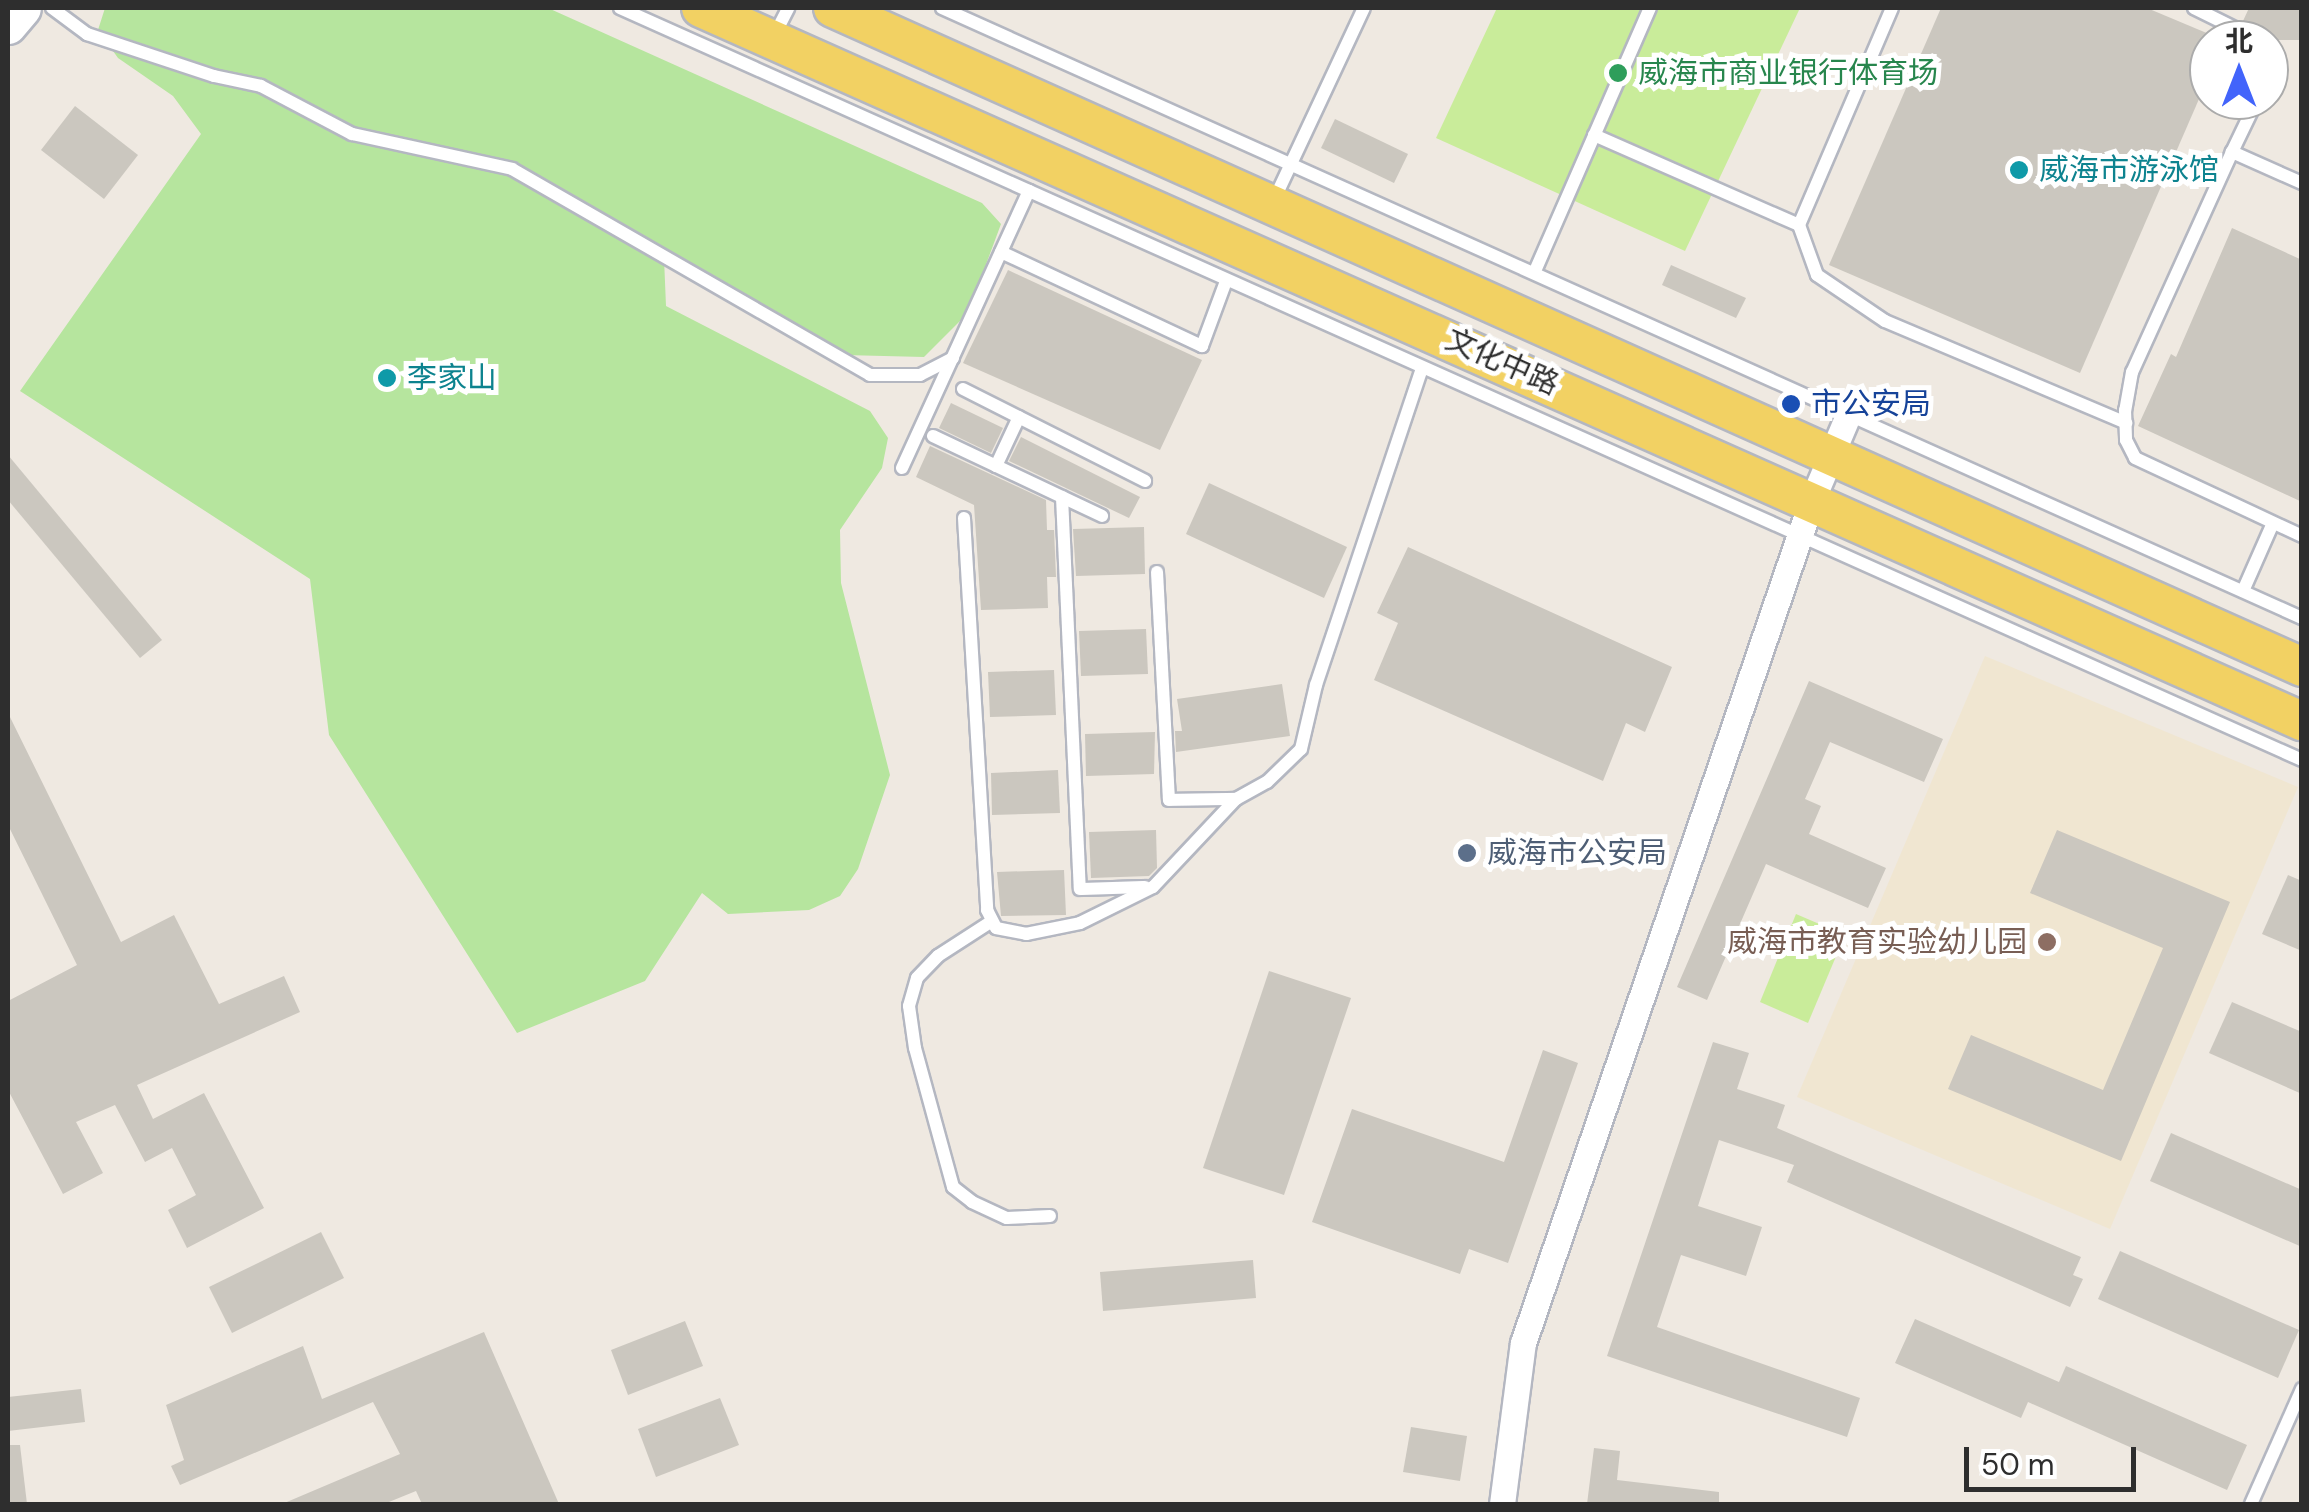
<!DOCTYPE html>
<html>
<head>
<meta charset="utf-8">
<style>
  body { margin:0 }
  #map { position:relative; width:2309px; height:1512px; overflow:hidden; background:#efe9e1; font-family:"DM Sans","Noto Sans SC",sans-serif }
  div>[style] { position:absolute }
  .education>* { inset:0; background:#f0e6d1 }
  .green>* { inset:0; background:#b6e59e }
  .pitch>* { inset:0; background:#c9ec9a }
  .building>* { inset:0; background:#cbc7bf }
  .roads { filter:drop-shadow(2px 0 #b4b7c1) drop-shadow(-2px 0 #b4b7c1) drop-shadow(0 2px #b4b7c1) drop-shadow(0 -2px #b4b7c1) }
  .lane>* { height:12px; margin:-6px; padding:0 6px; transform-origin:6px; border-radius:6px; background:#fff }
  .street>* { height:25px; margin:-12.5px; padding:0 12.5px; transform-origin:12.5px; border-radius:12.5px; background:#fff }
  .secondary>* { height:35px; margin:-17.5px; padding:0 17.5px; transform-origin:17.5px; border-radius:17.5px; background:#fff }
  .primary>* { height:38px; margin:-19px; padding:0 19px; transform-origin:19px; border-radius:19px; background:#f2d163 }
  .dots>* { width:28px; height:28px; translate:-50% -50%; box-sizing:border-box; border:5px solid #fff; border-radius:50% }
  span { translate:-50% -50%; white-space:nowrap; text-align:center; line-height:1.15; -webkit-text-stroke:10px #fff; paint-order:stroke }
  .leisure-label { font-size:30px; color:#27864d }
  .left { translate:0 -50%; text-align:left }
  .culture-label { font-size:30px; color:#0d838f }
  .street-label { font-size:30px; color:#2e2e2e }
  .transit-label { font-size:30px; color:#164399 }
  .service-label { font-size:30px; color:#4e5e75 }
  .education-label { font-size:30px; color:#785e54 }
  .right { translate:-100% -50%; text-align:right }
  .frame { position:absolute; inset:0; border:10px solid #2e2e2e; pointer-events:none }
  .north { position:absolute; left:2189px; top:20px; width:100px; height:100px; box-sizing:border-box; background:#fff; border:2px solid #ababab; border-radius:50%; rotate:0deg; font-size:28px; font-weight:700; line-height:40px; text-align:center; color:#2e2e2e }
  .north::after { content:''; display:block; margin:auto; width:35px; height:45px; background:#4264fb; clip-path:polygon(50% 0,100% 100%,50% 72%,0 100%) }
  .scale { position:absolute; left:1964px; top:1447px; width:172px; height:45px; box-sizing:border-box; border:5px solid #2e2e2e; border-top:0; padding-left:12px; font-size:30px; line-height:35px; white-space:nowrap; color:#2e2e2e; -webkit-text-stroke:8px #fff; paint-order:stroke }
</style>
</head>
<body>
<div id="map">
  <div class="education">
    <div style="clip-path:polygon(1985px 656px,2298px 787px,2110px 1229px,1797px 1097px)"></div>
  </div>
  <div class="green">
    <div style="clip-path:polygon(105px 8px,548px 8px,982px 203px,1001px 224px,968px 313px,924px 357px,844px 355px,664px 258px,666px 306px,870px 411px,888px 438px,882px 468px,840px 530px,841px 583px,890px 775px,858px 869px,840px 896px,809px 910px,728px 914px,702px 893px,645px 981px,517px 1033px,329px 735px,310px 579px,20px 391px,201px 134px,173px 96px,118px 58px,98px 30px)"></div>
  </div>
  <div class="pitch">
    <div style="clip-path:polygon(1497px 8px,1800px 8px,1685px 251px,1436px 138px)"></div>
    <div style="clip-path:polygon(1796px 914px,1845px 935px,1808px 1023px,1760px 1002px)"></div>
  </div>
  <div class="building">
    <div style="clip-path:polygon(1941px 8px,2147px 8px,2209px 34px,2209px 76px,2080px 373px,1829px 265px)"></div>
    <div style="clip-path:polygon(2249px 8px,2302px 8px,2302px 40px,2269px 40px,2264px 32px,2243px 21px)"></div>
    <div style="clip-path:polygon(75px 106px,138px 155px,104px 199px,41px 150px)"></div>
    <div style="clip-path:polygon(1335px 119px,1408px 154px,1394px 183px,1321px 148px)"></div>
    <div style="clip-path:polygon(2232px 228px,2302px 260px,2302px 502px,2138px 426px,2171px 354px,2176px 357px)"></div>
    <div style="clip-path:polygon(1671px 265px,1746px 298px,1736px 318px,1662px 285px)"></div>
    <div style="clip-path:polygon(1008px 270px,1202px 360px,1160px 450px,963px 363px)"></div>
    <div style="clip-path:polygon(951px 403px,1003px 428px,991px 453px,939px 428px)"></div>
    <div style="clip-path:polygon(1021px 437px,1140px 497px,1129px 518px,1009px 461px)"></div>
    <div style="clip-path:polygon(930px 446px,1046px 500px,1047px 530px,1054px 530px,1056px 577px,1047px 577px,1048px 608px,981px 610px,974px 505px,916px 477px)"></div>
    <div style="clip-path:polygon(8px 455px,162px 640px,140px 658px,8px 500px)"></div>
    <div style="clip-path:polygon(1209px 483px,1347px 547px,1324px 598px,1186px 534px)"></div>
    <div style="clip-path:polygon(1144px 527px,1145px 574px,1076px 576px,1073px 529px)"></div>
    <div style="clip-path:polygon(1408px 547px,1672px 667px,1645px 732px,1626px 723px,1603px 781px,1374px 680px,1398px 623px,1377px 613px)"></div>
    <div style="clip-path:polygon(1146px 629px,1148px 674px,1081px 676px,1079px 631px)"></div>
    <div style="clip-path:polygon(1054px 670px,1056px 715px,990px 717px,988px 672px)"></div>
    <div style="clip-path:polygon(1809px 681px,1943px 739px,1924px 782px,1830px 742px,1805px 799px,1821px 806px,1809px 834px,1886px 868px,1868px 908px,1766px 864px,1707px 1000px,1677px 987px)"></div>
    <div style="clip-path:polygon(1282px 684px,1290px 736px,1176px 752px,1175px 731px,1182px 731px,1177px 699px)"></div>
    <div style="clip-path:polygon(8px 713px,121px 942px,174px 915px,219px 1004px,284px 976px,300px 1012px,137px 1085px,153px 1119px,204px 1093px,264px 1208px,187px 1248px,168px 1210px,196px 1195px,172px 1148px,145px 1162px,115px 1105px,76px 1122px,103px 1173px,63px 1194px,8px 1090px,8px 1001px,77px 965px,8px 825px)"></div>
    <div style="clip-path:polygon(1155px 732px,1154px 774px,1086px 776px,1085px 734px)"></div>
    <div style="clip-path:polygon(1058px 770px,1060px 813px,992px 815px,991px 773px)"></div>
    <div style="clip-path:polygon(1156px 830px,1157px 868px,1149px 876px,1091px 878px,1089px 832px)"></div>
    <div style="clip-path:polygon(2057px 830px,2230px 902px,2121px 1161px,1948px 1089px,1971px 1035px,2103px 1090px,2163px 948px,2030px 893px)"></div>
    <div style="clip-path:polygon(1064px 870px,1066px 915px,1001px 916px,997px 872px)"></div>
    <div style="clip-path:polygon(2288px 875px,2302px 881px,2302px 951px,2262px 934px)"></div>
    <div style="clip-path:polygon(1269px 971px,1351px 998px,1284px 1195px,1203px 1168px)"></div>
    <div style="clip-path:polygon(2232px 1002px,2302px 1032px,2302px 1094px,2209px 1053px)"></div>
    <div style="clip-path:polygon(1713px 1042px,1749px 1053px,1737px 1089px,1785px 1105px,1777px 1128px,2081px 1257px,2073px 1275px,2083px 1279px,2070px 1307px,1787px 1182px,1794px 1165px,1719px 1140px,1698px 1206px,1762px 1227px,1746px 1276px,1681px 1255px,1657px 1327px,1860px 1398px,1847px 1437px,1607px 1356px)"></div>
    <div style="clip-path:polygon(1543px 1050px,1578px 1063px,1508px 1263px,1469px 1249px,1460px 1274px,1312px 1222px,1352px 1109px,1504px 1162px)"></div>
    <div style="clip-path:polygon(2171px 1133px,2302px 1190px,2302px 1247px,2150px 1181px)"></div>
    <div style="clip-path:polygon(321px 1232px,344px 1278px,232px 1333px,209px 1287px)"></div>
    <div style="clip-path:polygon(2120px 1251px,2299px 1330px,2278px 1378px,2098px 1299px)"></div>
    <div style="clip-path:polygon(1253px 1260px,1256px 1298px,1103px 1311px,1100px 1272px)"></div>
    <div style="clip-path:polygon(1915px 1319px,2059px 1382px,2066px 1366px,2247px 1445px,2227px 1490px,2028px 1402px,2021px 1418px,1895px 1363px)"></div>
    <div style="clip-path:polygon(685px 1321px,703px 1366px,628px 1395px,611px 1350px)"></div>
    <div style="clip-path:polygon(484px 1332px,559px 1504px,422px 1504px,416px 1491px,384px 1504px,282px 1504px,400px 1454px,373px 1402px,180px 1485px,171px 1466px,184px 1460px,166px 1405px,303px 1346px,322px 1399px)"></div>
    <div style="clip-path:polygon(81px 1389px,85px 1422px,8px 1431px,8px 1397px)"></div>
    <div style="clip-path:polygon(720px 1398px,739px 1445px,656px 1477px,638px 1429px)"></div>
    <div style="clip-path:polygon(1411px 1427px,1467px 1436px,1460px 1481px,1403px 1472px)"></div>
    <div style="clip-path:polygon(8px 1445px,20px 1445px,27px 1504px,8px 1504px)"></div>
    <div style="clip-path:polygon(1594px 1448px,1620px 1451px,1617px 1480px,1719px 1492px,1719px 1504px,1587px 1504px)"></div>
  </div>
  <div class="roads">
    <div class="lane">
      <div style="left:52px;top:8px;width:44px;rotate:36.6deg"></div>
      <div style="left:87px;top:34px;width:134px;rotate:18.3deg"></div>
      <div style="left:214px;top:76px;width:48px;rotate:12deg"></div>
      <div style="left:261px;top:86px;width:103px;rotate:27.8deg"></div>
      <div style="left:352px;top:134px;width:164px;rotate:12.3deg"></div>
      <div style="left:512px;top:169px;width:413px;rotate:29.9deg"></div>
      <div style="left:870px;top:375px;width:50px"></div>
      <div style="left:920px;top:375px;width:37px;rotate:-27deg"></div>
      <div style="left:620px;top:8px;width:1842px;rotate:24.09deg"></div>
      <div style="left:942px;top:8px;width:1491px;rotate:24.16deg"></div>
      <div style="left:2194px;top:8px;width:72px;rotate:26.2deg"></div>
      <div style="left:773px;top:38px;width:34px;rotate:-63deg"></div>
      <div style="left:1594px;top:135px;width:224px;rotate:23.7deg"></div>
      <div style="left:1799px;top:225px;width:236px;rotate:-66.8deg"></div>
      <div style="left:2232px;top:152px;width:58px;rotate:-64.3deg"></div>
      <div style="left:2302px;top:183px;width:77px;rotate:-156.1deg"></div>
      <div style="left:2232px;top:152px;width:242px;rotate:114.4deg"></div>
      <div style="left:2132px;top:372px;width:39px;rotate:100deg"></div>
      <div style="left:2125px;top:410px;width:30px;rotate:88deg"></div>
      <div style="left:2126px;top:440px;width:20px;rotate:63deg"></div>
      <div style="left:2135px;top:458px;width:184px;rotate:25deg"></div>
      <div style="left:1274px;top:200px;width:212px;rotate:-64.9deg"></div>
      <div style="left:1799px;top:225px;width:53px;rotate:70.2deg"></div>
      <div style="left:1817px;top:275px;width:82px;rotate:34.1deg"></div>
      <div style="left:1885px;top:321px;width:262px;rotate:22.9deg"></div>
      <div style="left:1001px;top:252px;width:222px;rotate:25.1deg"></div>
      <div style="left:1202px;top:346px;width:69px;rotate:-69.7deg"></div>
      <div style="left:1535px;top:271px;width:287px;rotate:-66.4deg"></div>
      <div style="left:963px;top:389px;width:204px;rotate:26.8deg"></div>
      <div style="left:933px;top:436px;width:187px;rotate:25.3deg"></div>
      <div style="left:996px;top:466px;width:54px;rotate:-64.9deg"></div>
      <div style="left:902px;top:468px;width:305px;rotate:-65.4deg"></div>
      <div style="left:1062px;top:497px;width:392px;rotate:87.4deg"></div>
      <div style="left:1080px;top:889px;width:65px;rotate:-1.8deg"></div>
      <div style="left:964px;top:518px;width:393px;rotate:86.6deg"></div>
      <div style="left:987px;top:910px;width:20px;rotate:63deg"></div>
      <div style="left:996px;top:928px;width:31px;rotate:11deg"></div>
      <div style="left:1026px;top:934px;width:55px;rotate:-11.5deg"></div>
      <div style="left:1080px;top:923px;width:81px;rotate:-26.3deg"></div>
      <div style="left:1153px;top:887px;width:121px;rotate:-46.7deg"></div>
      <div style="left:1236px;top:799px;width:35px;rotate:-29deg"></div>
      <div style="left:1267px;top:782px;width:47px;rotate:-44.1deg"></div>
      <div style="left:1301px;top:749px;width:66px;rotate:-76.8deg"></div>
      <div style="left:1316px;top:685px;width:334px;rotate:-71.5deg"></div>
      <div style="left:1157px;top:572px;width:228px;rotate:87deg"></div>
      <div style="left:1169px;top:800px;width:67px;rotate:-0.9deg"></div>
      <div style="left:2243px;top:591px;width:74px;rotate:-66.2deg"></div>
      <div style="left:992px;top:921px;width:64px;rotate:147.1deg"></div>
      <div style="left:938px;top:956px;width:30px;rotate:134deg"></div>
      <div style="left:917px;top:978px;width:29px;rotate:106deg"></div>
      <div style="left:909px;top:1006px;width:42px;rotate:81.9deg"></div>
      <div style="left:915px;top:1048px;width:144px;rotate:74.7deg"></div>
      <div style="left:953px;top:1187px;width:24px;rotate:38deg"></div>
      <div style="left:972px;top:1202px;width:38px;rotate:25deg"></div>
      <div style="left:1007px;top:1218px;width:43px;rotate:-2.7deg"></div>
      <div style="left:2251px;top:1504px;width:126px;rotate:-66.1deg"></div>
    </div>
    <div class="street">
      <div style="left:1502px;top:1504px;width:162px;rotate:-82.6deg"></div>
      <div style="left:1523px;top:1343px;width:886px;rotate:-71.09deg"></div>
      <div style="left:1810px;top:505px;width:100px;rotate:-67deg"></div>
    </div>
    <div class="secondary">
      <div style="left:8px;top:26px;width:23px;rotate:-50deg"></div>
    </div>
    <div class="primary">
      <div style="left:701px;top:8px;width:1753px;rotate:24.01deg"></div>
      <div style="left:833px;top:8px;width:1610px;rotate:24.16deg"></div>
    </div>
  </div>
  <div class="dots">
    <div style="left:1618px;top:73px;background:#2e9e5b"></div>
    <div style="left:2019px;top:170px;background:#0f9aa8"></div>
    <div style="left:387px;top:378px;background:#0f9aa8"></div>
    <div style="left:1791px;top:404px;background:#1a4fb4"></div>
    <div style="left:1467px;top:853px;background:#5c6f8a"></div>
    <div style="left:2047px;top:942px;background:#8d6e63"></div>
  </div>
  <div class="leisure-label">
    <span class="left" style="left:1638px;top:73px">威海市商业银行体育场</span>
  </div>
  <div class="culture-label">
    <span class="left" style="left:2039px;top:170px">威海市游泳馆</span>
    <span class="left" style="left:407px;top:378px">李家山</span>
  </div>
  <div class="street-label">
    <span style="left:1502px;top:362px;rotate:24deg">文化中路</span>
  </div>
  <div class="transit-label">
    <span class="left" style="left:1811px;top:404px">市公安局</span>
  </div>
  <div class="service-label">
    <span class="left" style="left:1487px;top:853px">威海市公安局</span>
  </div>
  <div class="education-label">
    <span class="right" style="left:2027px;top:942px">威海市教育实验幼儿园</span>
  </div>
  <div class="frame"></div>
  <div class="north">北</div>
  <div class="scale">50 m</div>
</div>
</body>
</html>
